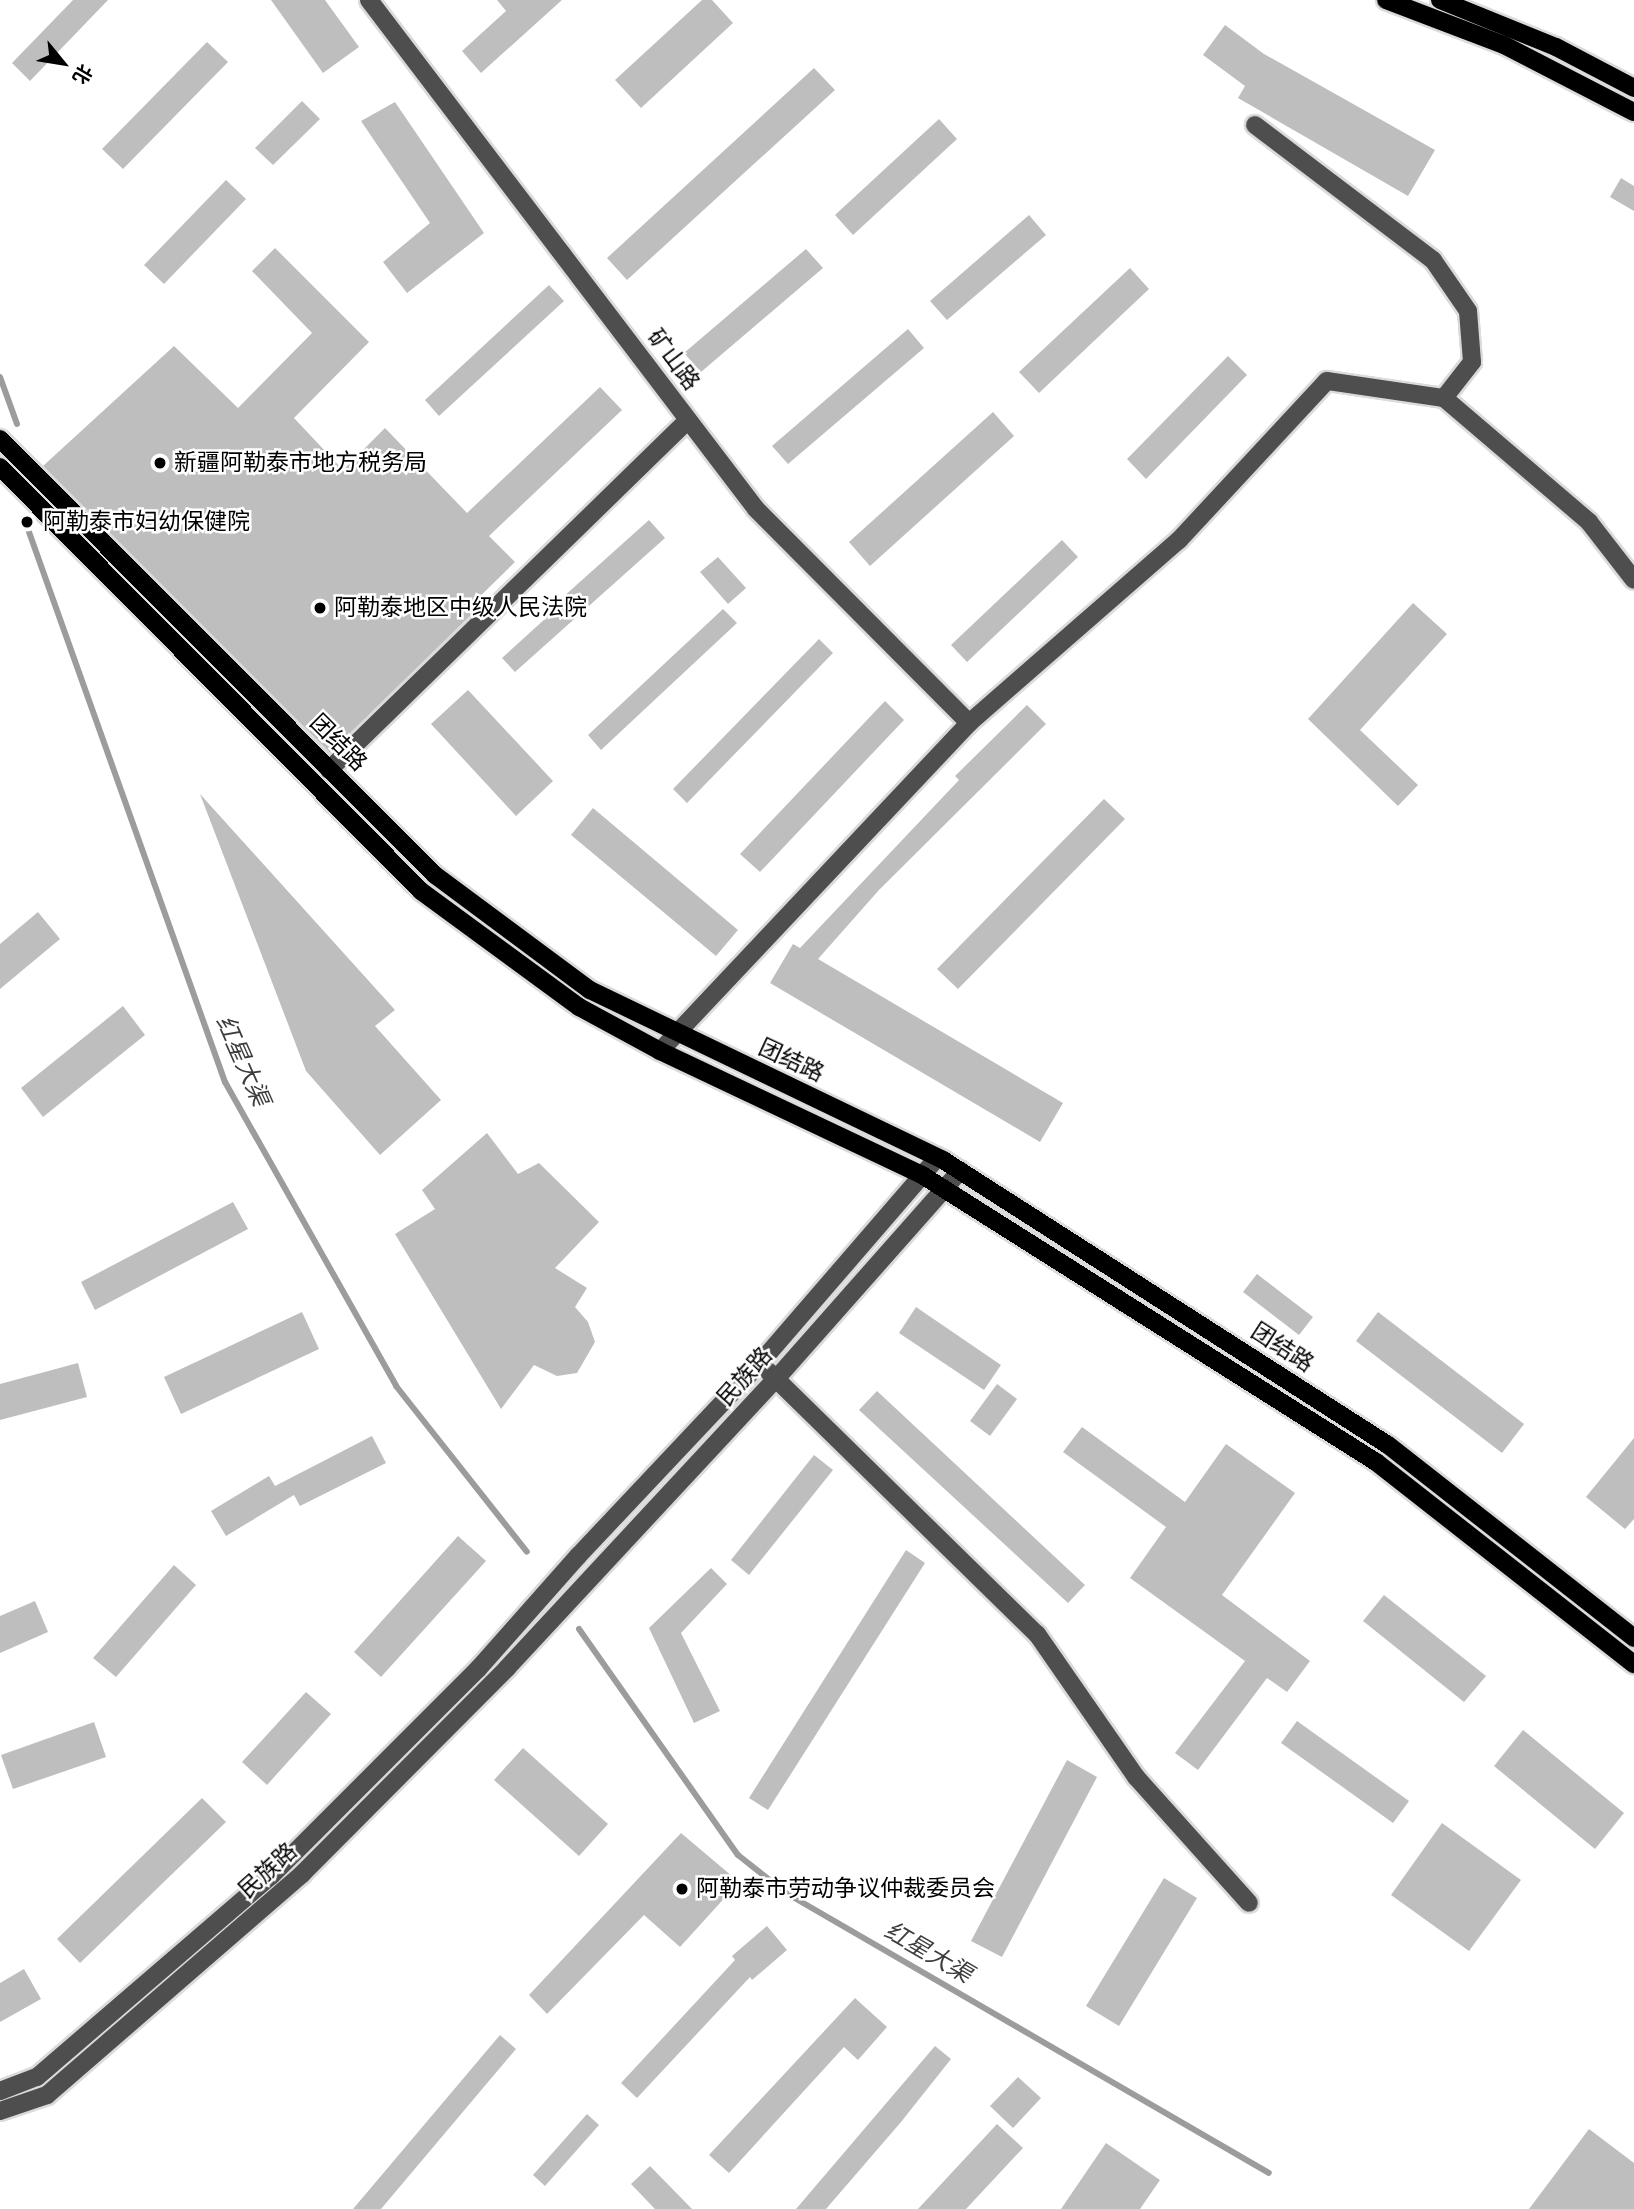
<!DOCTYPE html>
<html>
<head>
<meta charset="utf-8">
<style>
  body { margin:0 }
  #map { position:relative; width:1634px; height:2209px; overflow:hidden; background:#fff; font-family:"Source Sans 3","Noto Sans SC",sans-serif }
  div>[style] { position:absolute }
  .stream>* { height:6px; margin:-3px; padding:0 3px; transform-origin:3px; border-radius:3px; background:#9c9c9c }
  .building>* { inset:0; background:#bebebe }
  .roads { filter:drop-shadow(2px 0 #dbdbdb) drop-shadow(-2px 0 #dbdbdb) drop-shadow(0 2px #dbdbdb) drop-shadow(0 -2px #dbdbdb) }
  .minor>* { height:18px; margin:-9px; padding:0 9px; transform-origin:9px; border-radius:9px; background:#4e4e4e }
  .major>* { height:18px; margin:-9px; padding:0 9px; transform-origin:9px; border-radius:9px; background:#000 }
  .dots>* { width:19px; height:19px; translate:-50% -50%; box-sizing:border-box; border:4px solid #fff; border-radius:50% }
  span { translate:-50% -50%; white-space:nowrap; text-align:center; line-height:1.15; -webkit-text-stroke:5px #fff; paint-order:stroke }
  .street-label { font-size:23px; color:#000 }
  .poi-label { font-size:23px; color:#000 }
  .left { translate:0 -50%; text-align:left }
  .water-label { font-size:24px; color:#3d3d3d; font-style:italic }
  .north { position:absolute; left:28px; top:28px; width:70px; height:70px; -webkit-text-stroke:5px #fff; paint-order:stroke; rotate:120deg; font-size:19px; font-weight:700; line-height:28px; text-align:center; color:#000 }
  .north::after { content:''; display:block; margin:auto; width:24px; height:32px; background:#000; clip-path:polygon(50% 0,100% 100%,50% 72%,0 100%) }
</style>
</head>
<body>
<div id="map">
  <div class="stream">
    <div style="left:0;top:377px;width:50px;rotate:70.1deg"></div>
    <div style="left:29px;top:532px;width:584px;rotate:70.39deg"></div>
    <div style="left:225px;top:1082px;width:349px;rotate:60.6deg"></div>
    <div style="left:396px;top:1386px;width:211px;rotate:51.7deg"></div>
    <div style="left:579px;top:1629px;width:276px;rotate:54.9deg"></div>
    <div style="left:738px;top:1855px;width:61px;rotate:38.4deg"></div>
    <div style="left:786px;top:1893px;width:558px;rotate:30.1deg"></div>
  </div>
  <div class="building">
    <div style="clip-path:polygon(73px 0,108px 0,30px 81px,12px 63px)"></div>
    <div style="clip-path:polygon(271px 0,325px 0,359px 47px,323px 73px)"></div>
    <div style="clip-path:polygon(497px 0,562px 0,481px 73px,462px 51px,506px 11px)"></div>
    <div style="clip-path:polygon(702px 0,712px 0,733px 23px,641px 108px,615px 80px)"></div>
    <div style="clip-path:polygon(1225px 25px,1264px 54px,1435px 150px,1408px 196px,1238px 98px,1245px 86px,1203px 55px)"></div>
    <div style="clip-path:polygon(207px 42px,228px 62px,123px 169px,102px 149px)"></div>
    <div style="clip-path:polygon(814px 68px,835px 90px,627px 280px,607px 258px)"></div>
    <div style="clip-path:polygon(302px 101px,320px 119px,273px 165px,255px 148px)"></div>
    <div style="clip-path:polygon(395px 102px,484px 233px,407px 293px,383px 262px,430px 223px,361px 121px)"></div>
    <div style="clip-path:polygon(939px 119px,957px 139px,853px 235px,835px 215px)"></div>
    <div style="clip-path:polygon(1621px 178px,1634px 186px,1634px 211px,1610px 197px)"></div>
    <div style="clip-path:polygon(226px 180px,246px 199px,164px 284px,144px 265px)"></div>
    <div style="clip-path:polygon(1029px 215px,1046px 235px,947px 320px,930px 301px)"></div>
    <div style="clip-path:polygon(275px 248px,369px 342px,294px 418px,343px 470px,385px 428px,467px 513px,600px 387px,622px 410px,489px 536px,515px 562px,469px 607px,474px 612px,330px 753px,43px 466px,174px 346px,238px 408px,312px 333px,252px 271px)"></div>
    <div style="clip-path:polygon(806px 249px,823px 268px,701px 372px,684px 353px)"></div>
    <div style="clip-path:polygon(1130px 268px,1149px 289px,1039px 393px,1019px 372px)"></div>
    <div style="clip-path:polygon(549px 285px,564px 301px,439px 416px,425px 400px)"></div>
    <div style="clip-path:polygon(908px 329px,924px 348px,788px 464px,772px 446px)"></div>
    <div style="clip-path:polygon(1228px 356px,1247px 375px,1146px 479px,1127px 459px)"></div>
    <div style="clip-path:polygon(993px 412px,1014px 436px,870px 566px,849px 542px)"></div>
    <div style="clip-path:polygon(649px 520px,665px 538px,515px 672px,502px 658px,546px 618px,543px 615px)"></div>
    <div style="clip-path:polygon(1062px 540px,1078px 557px,967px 662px,951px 645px)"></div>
    <div style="clip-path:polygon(718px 557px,746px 588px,728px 604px,700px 572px)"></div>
    <div style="clip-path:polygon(1413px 603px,1447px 634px,1360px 730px,1418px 785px,1398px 806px,1308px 719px)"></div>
    <div style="clip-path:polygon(723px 609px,737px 623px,601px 750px,588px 735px)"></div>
    <div style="clip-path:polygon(819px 639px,833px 653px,687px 803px,673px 789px)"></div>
    <div style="clip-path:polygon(468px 690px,553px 781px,516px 816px,431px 724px)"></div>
    <div style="clip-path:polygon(885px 701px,904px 720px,760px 872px,740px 854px)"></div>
    <div style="clip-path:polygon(1027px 705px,1046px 724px,879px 890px,818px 959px,1063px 1103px,1040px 1142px,770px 983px,793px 944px,800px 948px,959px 780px,955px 776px)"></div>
    <div style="clip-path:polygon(200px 794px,395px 1010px,375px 1026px,441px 1100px,380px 1155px,306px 1071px)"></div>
    <div style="clip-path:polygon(1104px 799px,1125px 819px,958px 989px,937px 969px)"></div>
    <div style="clip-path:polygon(593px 808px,738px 930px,716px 956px,571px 835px)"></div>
    <div style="clip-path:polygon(38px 912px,60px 939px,0 989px,0 944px)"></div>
    <div style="clip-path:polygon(123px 1006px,145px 1035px,43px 1117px,21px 1088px)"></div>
    <div style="clip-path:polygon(487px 1133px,518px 1174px,539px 1163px,599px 1222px,555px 1268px,587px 1288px,575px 1307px,588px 1322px,595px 1342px,577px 1373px,557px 1376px,534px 1365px,501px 1409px,395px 1234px,435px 1209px,422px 1190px)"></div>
    <div style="clip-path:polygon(233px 1202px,248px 1229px,95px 1310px,81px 1282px)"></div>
    <div style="clip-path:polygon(1257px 1274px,1313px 1317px,1299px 1335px,1243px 1292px)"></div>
    <div style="clip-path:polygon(916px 1307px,1001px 1365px,984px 1390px,899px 1333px)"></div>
    <div style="clip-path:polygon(302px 1312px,319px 1349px,181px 1414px,164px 1377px)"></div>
    <div style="clip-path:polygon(1378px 1312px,1524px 1424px,1502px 1453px,1356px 1341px)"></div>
    <div style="clip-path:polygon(78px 1363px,87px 1397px,0 1420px,0 1384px)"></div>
    <div style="clip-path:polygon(997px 1384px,1017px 1399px,990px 1436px,970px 1421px)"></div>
    <div style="clip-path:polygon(877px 1391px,1085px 1585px,1068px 1603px,859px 1410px)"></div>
    <div style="clip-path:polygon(1082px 1427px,1185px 1502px,1226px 1444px,1295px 1493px,1222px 1595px,1310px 1661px,1287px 1692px,1267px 1678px,1198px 1770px,1175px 1753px,1245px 1661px,1130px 1578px,1166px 1527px,1063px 1452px)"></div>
    <div style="clip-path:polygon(372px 1436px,386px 1463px,300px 1506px,294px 1495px,226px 1536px,211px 1511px,269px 1476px,275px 1486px)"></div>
    <div style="clip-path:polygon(1634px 1438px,1634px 1519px,1625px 1529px,1586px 1497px)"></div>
    <div style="clip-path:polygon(814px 1455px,833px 1470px,749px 1575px,731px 1560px)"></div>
    <div style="clip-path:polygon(458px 1536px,486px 1561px,381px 1677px,354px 1652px)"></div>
    <div style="clip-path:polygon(906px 1550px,925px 1563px,768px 1810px,749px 1798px)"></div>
    <div style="clip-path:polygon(174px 1565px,196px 1585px,116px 1677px,93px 1658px)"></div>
    <div style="clip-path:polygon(711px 1568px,727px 1584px,681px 1633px,720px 1711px,694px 1723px,649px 1628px)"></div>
    <div style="clip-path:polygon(1384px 1595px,1486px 1676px,1464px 1702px,1363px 1621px)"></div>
    <div style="clip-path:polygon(35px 1601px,48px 1632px,0 1653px,0 1616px)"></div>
    <div style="clip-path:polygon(306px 1692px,331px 1714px,267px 1785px,242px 1762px)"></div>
    <div style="clip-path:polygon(1297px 1721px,1409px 1801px,1393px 1823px,1281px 1743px)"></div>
    <div style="clip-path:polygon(94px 1722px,106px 1757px,13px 1789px,1px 1755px)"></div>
    <div style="clip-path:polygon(1523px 1730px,1624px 1813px,1595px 1849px,1494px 1766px)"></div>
    <div style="clip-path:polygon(523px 1748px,608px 1824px,579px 1856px,494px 1780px)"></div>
    <div style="clip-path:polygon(1067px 1760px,1097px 1777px,1002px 1957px,971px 1941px)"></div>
    <div style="clip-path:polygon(202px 1798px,226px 1822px,80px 1963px,57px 1939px)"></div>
    <div style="clip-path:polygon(1442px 1823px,1521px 1880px,1469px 1951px,1391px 1895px)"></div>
    <div style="clip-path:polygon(681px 1833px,739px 1882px,680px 1947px,644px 1915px,547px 2014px,529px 1995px)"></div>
    <div style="clip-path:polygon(1164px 1878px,1197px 1898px,1119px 2026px,1086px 2006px)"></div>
    <div style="clip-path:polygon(767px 1926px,787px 1950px,752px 1980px,750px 1977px,637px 2098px,621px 2083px,735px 1960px,732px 1956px)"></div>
    <div style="clip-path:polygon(24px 1969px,41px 1999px,0 2022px,0 1983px)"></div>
    <div style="clip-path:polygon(855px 1998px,887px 2027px,858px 2060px,844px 2047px,729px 2173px,709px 2155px)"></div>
    <div style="clip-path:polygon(500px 2035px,516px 2049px,381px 2209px,353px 2209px)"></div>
    <div style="clip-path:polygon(935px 2046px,951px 2059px,901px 2122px,826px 2209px,796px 2209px)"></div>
    <div style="clip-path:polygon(1018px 2077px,1041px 2098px,1013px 2128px,990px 2106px)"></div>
    <div style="clip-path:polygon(587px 2114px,599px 2125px,545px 2186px,533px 2175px)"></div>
    <div style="clip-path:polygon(997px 2124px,1023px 2148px,966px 2209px,918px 2209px)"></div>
    <div style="clip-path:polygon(1589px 2129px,1634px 2163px,1634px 2209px,1529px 2209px)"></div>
    <div style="clip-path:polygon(1106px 2143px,1160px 2180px,1140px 2209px,1061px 2209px)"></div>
    <div style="clip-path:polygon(650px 2166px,692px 2209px,655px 2209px,631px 2184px)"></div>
  </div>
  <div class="roads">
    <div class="minor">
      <div style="left:369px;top:0;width:639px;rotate:52.75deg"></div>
      <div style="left:756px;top:509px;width:302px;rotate:45.1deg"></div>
      <div style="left:1255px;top:125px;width:223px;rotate:37.2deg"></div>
      <div style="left:1433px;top:260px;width:62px;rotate:55.5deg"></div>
      <div style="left:1468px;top:311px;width:51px;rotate:85.5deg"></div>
      <div style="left:1472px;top:362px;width:46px;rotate:127.9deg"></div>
      <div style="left:329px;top:770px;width:501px;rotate:-44.27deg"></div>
      <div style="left:660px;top:1051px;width:451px;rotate:-46.7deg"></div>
      <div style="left:969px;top:723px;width:279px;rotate:-41.1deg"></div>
      <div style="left:1179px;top:540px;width:217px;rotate:-47.1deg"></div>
      <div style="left:1327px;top:381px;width:118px;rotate:8.3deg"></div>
      <div style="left:1444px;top:398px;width:191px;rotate:40.5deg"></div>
      <div style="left:1589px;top:522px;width:73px;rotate:52.2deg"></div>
      <div style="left:768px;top:1371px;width:376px;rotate:44.4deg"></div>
      <div style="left:1037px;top:1634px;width:174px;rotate:55.3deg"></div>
      <div style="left:1136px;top:1777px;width:169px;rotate:48.1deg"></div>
      <div style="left:0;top:2091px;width:40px;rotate:-21deg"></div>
      <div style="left:37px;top:2077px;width:308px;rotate:-40.7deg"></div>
      <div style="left:271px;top:1876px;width:293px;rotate:-45deg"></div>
      <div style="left:478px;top:1669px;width:151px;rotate:-48.5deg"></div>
      <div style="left:578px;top:1556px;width:265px;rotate:-46.7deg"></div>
      <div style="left:760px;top:1363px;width:271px;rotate:-49.2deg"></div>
      <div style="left:0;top:2111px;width:50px;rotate:-18.8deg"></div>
      <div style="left:47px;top:2095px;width:337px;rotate:-40.9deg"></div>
      <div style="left:302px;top:1874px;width:291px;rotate:-45.1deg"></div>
      <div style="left:507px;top:1668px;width:395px;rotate:-47.1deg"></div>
      <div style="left:776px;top:1379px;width:278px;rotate:-48.5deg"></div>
    </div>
    <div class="major">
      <div style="left:1386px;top:0;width:126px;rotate:20.9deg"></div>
      <div style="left:1504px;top:45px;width:146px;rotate:27.3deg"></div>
      <div style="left:1440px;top:0;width:125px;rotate:22.1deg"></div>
      <div style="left:1556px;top:47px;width:88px;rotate:27.7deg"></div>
      <div style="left:0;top:439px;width:616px;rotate:45.07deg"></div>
      <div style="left:435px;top:875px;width:193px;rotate:36.6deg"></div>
      <div style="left:590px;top:990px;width:392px;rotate:25.7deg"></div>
      <div style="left:943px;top:1160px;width:528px;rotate:32.64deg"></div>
      <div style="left:1388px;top:1445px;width:313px;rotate:38.1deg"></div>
      <div style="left:0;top:467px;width:598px;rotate:45.2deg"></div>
      <div style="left:421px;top:891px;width:196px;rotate:36.3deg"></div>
      <div style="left:579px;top:1007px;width:92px;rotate:28.5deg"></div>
      <div style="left:660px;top:1051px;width:290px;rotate:25.3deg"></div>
      <div style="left:922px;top:1175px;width:537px;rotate:32.3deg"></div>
      <div style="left:1376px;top:1462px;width:328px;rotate:38.1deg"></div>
    </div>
  </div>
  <div class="dots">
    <div style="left:160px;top:463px;background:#000"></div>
    <div style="left:27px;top:522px;background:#000"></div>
    <div style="left:320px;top:608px;background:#000"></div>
    <div style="left:682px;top:1889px;background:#000"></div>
  </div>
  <div class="street-label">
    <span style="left:673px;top:360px;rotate:53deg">矿山路</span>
    <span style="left:338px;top:743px;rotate:45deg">团结路</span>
    <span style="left:791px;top:1061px;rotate:25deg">团结路</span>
    <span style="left:1282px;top:1348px;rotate:33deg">团结路</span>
    <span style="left:745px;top:1377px;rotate:-48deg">民族路</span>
    <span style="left:268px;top:1871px;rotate:-42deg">民族路</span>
  </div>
  <div class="poi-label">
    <span class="left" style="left:174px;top:463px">新疆阿勒泰市地方税务局</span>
    <span class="left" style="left:43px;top:522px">阿勒泰市妇幼保健院</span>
    <span class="left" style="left:334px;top:608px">阿勒泰地区中级人民法院</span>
    <span class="left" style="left:696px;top:1889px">阿勒泰市劳动争议仲裁委员会</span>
  </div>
  <div class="water-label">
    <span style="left:242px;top:1061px;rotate:66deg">红星大渠</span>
    <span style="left:928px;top:1953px;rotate:30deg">红星大渠</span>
  </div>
  <div class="north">北</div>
</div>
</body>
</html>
